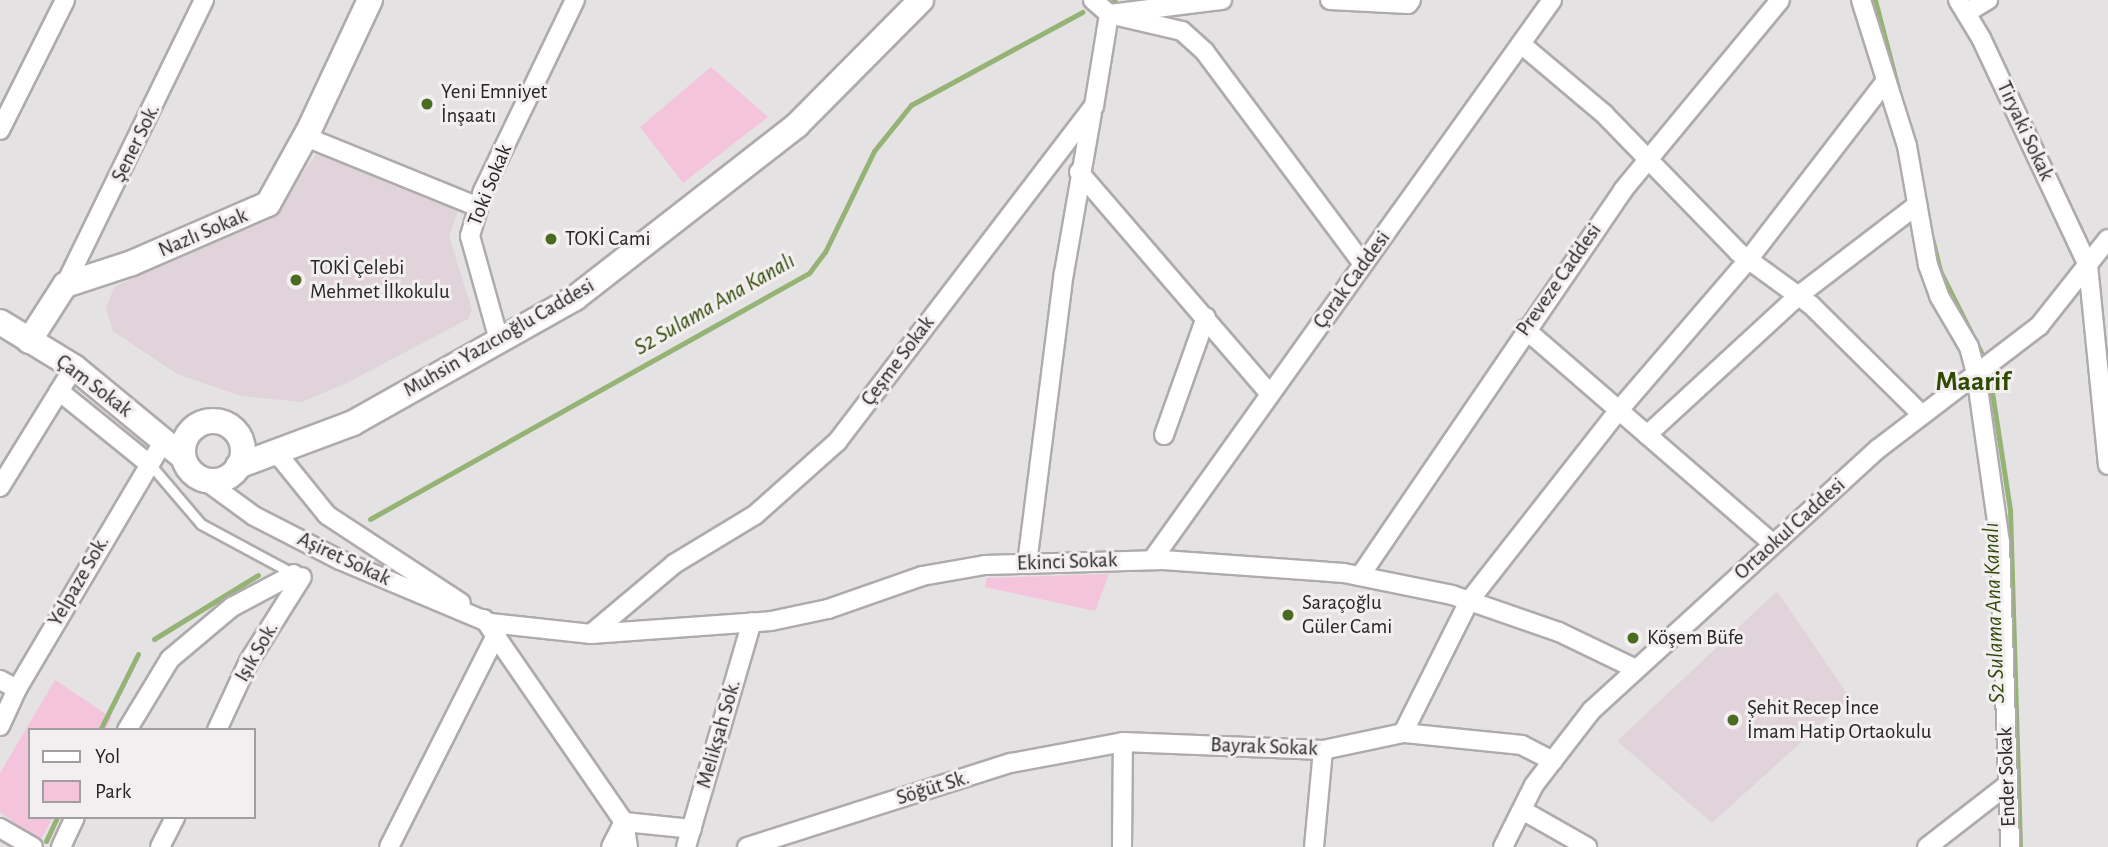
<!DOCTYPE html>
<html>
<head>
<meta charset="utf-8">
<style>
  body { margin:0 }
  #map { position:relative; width:2108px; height:847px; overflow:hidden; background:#e5e2e3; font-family:"Alegreya Sans",sans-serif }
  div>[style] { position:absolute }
  .built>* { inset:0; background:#e0d4da }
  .green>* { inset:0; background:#f4c4dc }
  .stream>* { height:5px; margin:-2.5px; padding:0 2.5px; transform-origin:2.5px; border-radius:2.5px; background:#94b375 }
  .roads { filter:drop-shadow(2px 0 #afabad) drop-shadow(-2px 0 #afabad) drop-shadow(0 2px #afabad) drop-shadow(0 -2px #afabad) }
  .lane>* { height:9px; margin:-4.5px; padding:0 4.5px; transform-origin:4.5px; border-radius:4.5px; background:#fff }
  .street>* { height:18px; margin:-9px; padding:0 9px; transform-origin:9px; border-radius:9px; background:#fff }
  .secondary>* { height:24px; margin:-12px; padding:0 12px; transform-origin:12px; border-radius:12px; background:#fff }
  .secondary>.ring { margin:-12px; padding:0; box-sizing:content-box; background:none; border:24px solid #fff; border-radius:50% }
  .dots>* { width:19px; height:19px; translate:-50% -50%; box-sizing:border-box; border:4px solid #f3eff1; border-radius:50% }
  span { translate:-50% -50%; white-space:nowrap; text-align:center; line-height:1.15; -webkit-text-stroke:6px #f3eff1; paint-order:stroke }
  .poi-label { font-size:21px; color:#262525 }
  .left { translate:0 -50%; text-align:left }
  .street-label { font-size:21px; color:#262525 }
  .water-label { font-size:23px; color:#304a05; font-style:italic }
  .district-label { font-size:28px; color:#2f4b01; font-weight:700 }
  .legend { position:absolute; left:28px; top:728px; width:228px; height:91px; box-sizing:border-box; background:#f3eff1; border:2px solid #a19e9f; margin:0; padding:9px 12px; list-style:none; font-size:21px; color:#262525 }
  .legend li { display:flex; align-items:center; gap:14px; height:35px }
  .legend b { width:35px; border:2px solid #a19e9f }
</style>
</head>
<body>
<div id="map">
  <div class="built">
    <div style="clip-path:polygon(320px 149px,451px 202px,458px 211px,449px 236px,472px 310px,468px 319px,347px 383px,302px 402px,241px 396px,177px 374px,113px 331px,106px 309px,114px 287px,274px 213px)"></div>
    <div style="clip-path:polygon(1777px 591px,1850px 698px,1712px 823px,1617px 741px)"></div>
  </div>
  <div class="green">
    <div style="clip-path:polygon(711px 67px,768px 117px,683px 183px,640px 127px)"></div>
    <div style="clip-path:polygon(1109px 574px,1095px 611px,985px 587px,987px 578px)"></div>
    <div style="clip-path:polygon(55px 680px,112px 718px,105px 730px,30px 730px,30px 817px,53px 817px,40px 841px,0 812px,0 773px)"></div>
  </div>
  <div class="stream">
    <div style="left:1875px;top:0;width:91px;rotate:75.4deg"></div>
    <div style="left:1106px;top:3px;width:9px;rotate:-18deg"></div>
    <div style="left:1932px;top:238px;width:34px;rotate:76deg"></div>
    <div style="left:1940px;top:271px;width:93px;rotate:63.2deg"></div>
    <div style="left:1990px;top:379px;width:133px;rotate:81.3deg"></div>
    <div style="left:2010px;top:510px;width:337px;rotate:88.3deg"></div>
    <div style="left:370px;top:519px;width:503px;rotate:-29.26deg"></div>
    <div style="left:809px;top:273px;width:26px;rotate:-53deg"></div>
    <div style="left:825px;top:252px;width:112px;rotate:-64.1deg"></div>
    <div style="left:874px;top:151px;width:59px;rotate:-51.2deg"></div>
    <div style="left:911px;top:105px;width:195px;rotate:-28.5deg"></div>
    <div style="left:154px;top:639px;width:122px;rotate:-31.6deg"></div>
    <div style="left:100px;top:730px;width:85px;rotate:-63.4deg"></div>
    <div style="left:46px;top:841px;width:26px;rotate:-65deg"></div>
  </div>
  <div class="roads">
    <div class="lane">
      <div style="left:149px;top:463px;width:80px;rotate:49.6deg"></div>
      <div style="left:201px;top:524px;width:106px;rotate:28.3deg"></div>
    </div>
    <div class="street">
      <div style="left:1093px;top:0;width:21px;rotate:41deg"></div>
      <div style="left:1109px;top:14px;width:75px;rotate:13.1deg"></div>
      <div style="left:1182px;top:31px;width:31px;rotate:42deg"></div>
      <div style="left:1205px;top:52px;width:264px;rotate:53.3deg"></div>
      <div style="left:1330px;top:0;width:78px;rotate:2.9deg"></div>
      <div style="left:1408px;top:4px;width:5px;rotate:-53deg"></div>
      <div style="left:1861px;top:0;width:153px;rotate:72.5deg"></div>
      <div style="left:1907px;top:146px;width:121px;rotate:80deg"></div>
      <div style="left:1928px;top:265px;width:33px;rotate:70deg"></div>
      <div style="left:1939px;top:296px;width:59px;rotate:59.5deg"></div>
      <div style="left:1969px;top:347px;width:28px;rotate:75deg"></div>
      <div style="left:1976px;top:374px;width:170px;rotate:81.9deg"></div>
      <div style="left:2000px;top:542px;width:305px;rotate:88.1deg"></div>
      <div style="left:1958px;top:0;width:44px;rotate:58.8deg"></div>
      <div style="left:1981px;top:38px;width:251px;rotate:64.8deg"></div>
      <div style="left:2088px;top:265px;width:201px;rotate:84.3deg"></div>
      <div style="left:1966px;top:13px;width:26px;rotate:-31deg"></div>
      <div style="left:1521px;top:44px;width:109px;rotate:40.1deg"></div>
      <div style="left:1604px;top:114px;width:192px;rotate:45.8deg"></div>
      <div style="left:1738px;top:252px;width:90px;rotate:36deg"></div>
      <div style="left:1811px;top:305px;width:156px;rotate:44.7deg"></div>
      <div style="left:0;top:130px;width:145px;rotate:-63.4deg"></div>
      <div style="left:306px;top:137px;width:186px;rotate:22.1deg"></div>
      <div style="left:1079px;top:172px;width:293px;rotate:49.3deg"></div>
      <div style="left:65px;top:285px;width:317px;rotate:-64deg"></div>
      <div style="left:1525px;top:329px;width:328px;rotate:40.9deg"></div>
      <div style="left:499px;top:340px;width:108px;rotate:-105.6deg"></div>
      <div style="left:470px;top:236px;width:47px;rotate:-73.9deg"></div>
      <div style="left:483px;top:191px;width:212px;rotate:-64.3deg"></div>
      <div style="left:59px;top:391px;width:114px;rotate:39deg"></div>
      <div style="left:1164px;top:435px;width:125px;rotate:-70.4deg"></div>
      <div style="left:1647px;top:435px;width:205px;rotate:-42.6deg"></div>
      <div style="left:1798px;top:296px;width:150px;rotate:-37.4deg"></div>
      <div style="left:276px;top:452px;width:81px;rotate:51deg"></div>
      <div style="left:327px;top:515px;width:160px;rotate:33.3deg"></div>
      <div style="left:206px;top:481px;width:59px;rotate:36.1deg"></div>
      <div style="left:254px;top:516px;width:97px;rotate:27.1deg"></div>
      <div style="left:340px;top:560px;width:163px;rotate:22.8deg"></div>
      <div style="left:490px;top:623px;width:102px;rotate:6.2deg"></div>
      <div style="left:591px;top:634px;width:180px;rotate:-4.1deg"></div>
      <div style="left:771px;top:621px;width:58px;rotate:-11.9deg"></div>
      <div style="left:828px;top:609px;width:100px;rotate:-19.3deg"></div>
      <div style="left:922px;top:576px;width:64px;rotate:-9.9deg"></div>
      <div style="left:985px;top:565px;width:178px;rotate:-1.6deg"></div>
      <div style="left:1163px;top:560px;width:181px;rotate:4.1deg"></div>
      <div style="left:1344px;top:573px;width:110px;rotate:11.5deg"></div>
      <div style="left:1452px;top:595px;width:113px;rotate:19.1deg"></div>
      <div style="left:1559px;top:632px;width:85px;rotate:25.7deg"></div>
      <div style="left:0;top:487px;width:141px;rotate:-58.3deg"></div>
      <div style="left:1152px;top:560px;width:688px;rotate:-54.46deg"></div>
      <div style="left:1027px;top:564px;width:293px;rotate:-82.8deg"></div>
      <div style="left:1064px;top:273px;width:162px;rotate:-80.1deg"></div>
      <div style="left:1360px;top:576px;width:467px;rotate:-55.7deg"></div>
      <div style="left:1623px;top:190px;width:246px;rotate:-50.4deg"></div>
      <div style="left:484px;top:619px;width:247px;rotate:55.4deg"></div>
      <div style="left:624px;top:822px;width:25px;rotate:81deg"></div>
      <div style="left:591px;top:634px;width:109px;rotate:-40.1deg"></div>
      <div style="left:674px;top:564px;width:95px;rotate:-31.2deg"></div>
      <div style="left:755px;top:515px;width:110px;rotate:-41.7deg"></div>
      <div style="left:837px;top:442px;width:423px;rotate:-52.6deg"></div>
      <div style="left:1094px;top:106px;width:93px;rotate:-80.7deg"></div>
      <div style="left:1109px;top:14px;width:114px;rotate:-7.1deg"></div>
      <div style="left:0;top:680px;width:19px;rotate:28deg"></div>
      <div style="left:0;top:726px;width:41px;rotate:-65.3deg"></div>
      <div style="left:17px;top:689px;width:289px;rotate:-59.4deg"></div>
      <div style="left:127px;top:730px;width:83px;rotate:-58.8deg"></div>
      <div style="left:170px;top:659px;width:81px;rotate:-40deg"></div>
      <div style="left:232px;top:607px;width:70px;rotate:-28deg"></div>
      <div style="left:217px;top:730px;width:76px;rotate:-65.1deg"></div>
      <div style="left:249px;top:661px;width:99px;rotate:-57.8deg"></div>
      <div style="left:1553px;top:761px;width:35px;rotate:-153deg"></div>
      <div style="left:1522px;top:745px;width:120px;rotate:-174.2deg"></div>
      <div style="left:1403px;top:733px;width:148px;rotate:-63.4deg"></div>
      <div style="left:1469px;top:601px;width:243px;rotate:-51.9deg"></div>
      <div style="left:1619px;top:410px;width:198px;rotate:-49.3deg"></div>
      <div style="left:1748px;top:260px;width:226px;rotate:-52.4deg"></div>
      <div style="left:1522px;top:810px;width:75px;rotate:29.6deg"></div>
      <div style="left:0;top:828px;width:38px;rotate:30deg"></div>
      <div style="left:61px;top:847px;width:33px;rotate:-65deg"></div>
      <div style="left:160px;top:847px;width:34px;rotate:-63deg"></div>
      <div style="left:389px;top:847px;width:240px;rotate:-63.2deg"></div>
      <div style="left:611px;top:847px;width:28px;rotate:-63deg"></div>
      <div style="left:624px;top:822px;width:68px;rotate:5.9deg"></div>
      <div style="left:686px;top:847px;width:234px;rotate:-73.7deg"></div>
      <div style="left:747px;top:847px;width:277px;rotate:-17.7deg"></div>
      <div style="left:1011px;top:763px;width:114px;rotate:-10.6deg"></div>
      <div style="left:1123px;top:742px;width:200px;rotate:2.3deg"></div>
      <div style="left:1323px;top:750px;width:82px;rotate:-12deg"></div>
      <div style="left:1122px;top:847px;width:105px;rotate:-89.5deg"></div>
      <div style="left:1314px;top:847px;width:97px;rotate:-84.7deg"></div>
      <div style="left:1503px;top:847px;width:69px;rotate:-63.4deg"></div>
      <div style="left:1534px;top:785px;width:95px;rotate:-52.3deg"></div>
      <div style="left:1592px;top:710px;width:387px;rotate:-42.4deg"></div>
      <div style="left:1878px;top:449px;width:203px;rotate:-37.4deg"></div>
      <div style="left:2039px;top:326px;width:111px;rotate:-51.6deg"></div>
      <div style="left:1927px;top:847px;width:101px;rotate:-37.8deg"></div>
    </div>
    <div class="secondary">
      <div style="left:0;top:322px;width:87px;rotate:31.3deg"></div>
      <div style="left:74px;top:367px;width:141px;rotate:39.5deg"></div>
      <div style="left:29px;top:341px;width:67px;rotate:-57.3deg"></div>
      <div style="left:65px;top:285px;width:71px;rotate:-18.2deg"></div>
      <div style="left:132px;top:263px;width:148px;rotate:-23.5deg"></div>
      <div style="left:268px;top:204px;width:85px;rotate:-61deg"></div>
      <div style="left:309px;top:130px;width:144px;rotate:-64.9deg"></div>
      <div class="ring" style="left:183px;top:421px;width:36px;height:36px"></div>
      <div style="left:238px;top:466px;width:123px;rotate:-20.5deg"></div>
      <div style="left:353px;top:423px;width:255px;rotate:-29.4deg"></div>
      <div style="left:575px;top:298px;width:281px;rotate:-37.9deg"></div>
      <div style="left:797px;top:125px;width:176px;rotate:-45.2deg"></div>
    </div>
  </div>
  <div class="dots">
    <div style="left:427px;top:104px;background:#4b6b21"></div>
    <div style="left:551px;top:239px;background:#4b6b21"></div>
    <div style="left:296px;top:280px;background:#4b6b21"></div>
    <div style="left:1288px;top:615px;background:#4b6b21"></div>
    <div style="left:1633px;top:638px;background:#4b6b21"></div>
    <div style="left:1733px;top:720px;background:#4b6b21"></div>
  </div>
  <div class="poi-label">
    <span class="left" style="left:441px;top:104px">Yeni Emniyet<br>İnşaatı</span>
    <span class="left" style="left:565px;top:239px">TOKİ Cami</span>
    <span class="left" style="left:310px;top:280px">TOKİ Çelebi<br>Mehmet İlkokulu</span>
    <span class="left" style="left:1302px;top:615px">Saraçoğlu<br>Güler Cami</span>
    <span class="left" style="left:1647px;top:638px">Köşem Büfe</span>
    <span class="left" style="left:1747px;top:720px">Şehit Recep İnce<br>İmam Hatip Ortaokulu</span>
  </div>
  <div class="street-label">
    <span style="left:2025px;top:131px;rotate:65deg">Tiryaki Sokak</span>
    <span style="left:136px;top:143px;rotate:-64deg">Şener Sok.</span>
    <span style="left:490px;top:185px;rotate:-68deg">Toki Sokak</span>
    <span style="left:203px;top:233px;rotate:-23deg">Nazlı Sokak</span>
    <span style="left:1352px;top:280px;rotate:-54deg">Çorak Caddesi</span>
    <span style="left:1559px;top:280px;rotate:-55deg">Preveze Caddesi</span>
    <span style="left:499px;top:338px;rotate:-30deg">Muhsin Yazıcıoğlu Caddesi</span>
    <span style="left:898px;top:361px;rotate:-53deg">Çeşme Sokak</span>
    <span style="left:94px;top:386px;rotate:37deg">Çam Sokak</span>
    <span style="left:1790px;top:529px;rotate:-42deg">Ortaokul Caddesi</span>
    <span style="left:344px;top:559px;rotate:25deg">Aşiret Sokak</span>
    <span style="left:1067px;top:562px;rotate:-2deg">Ekinci Sokak</span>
    <span style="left:79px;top:581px;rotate:-60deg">Yelpaze Sok.</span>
    <span style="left:257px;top:652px;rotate:-60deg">Işık Sok.</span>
    <span style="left:719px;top:734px;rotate:-74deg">Melikşah Sok.</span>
    <span style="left:1264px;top:747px;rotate:2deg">Bayrak Sokak</span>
    <span style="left:2007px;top:777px;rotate:-92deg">Ender Sokak</span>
    <span style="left:933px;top:788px;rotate:-17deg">Söğüt Sk.</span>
  </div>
  <div class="water-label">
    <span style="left:715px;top:305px;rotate:-30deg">S2 Sulama Ana Kanalı</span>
    <span style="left:1995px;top:613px;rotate:-92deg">S2 Sulama Ana Kanalı</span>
  </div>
  <div class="district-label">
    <span style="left:1973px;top:382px">Maarif</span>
  </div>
  <ul class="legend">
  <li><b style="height:9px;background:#fff"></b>Yol</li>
  <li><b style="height:19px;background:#f4c4dc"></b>Park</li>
  </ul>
</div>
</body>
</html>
